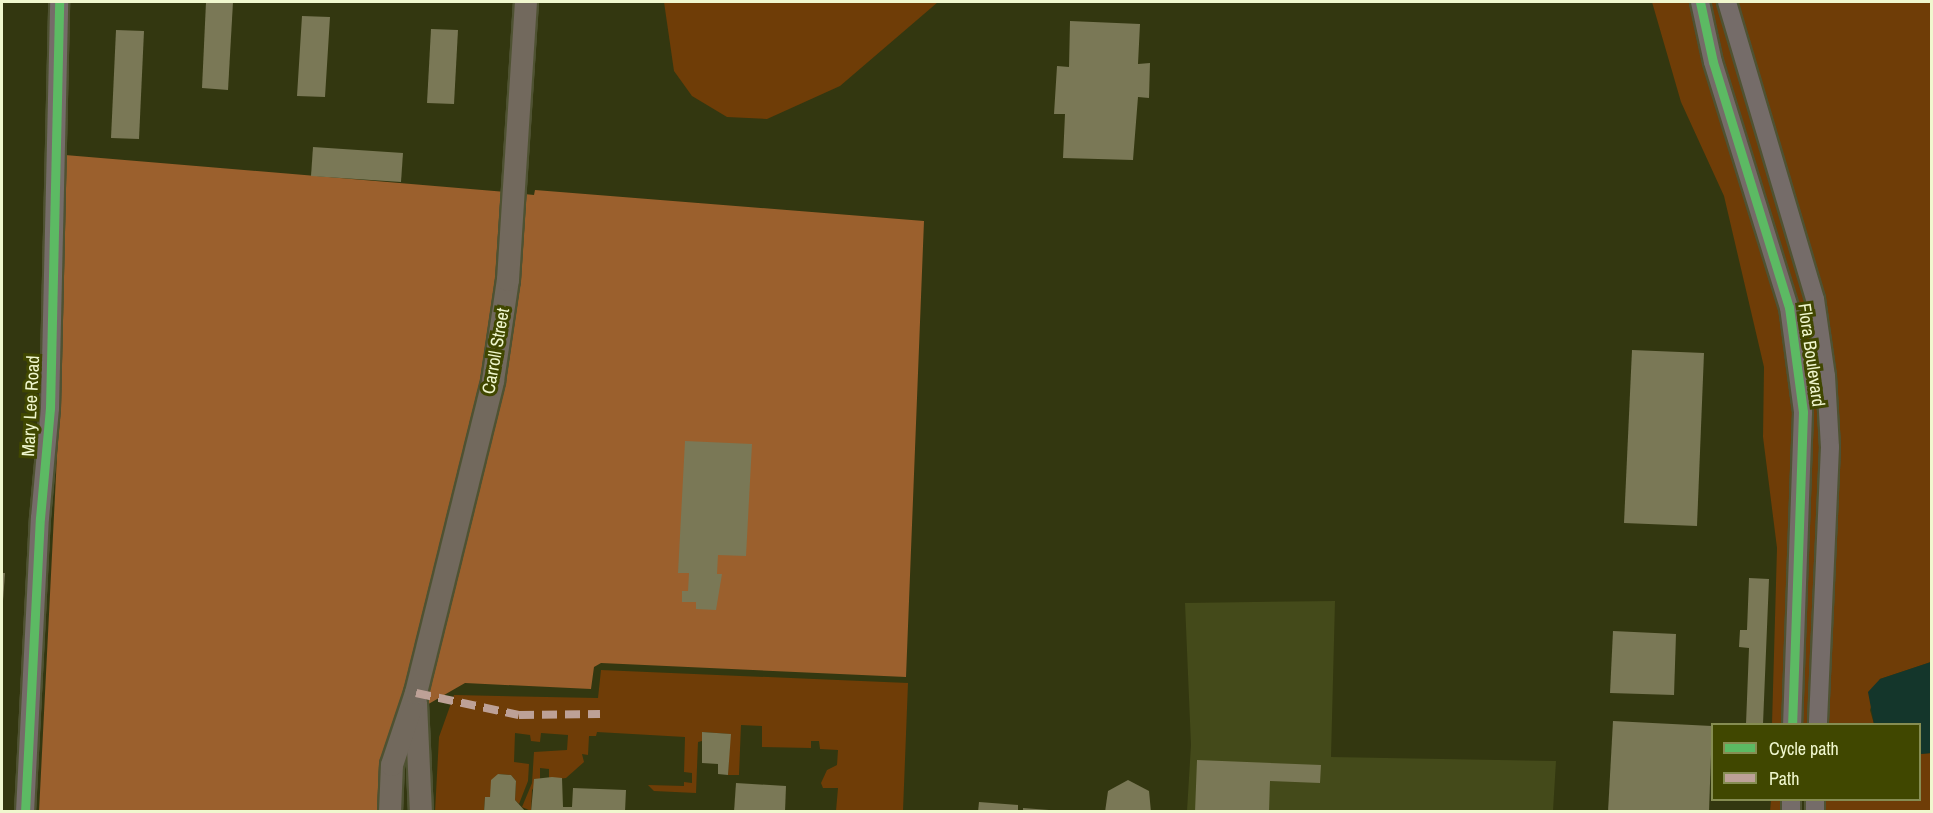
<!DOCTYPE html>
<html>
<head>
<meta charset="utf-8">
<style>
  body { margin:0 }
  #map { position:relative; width:1933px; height:813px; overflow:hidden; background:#333710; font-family:"Archivo Narrow",sans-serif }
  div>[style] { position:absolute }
  .built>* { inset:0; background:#444a1a }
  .green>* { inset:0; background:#6f3d07 }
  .forest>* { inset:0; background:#9b602d }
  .water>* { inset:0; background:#14362b }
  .building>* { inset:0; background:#7a7856 }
  .roads { filter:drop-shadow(2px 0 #4f5232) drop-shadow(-2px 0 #4f5232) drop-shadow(0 2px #4f5232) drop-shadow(0 -2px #4f5232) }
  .minor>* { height:18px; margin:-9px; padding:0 9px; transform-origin:9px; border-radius:9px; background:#756c69 }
  .major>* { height:22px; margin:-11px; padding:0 11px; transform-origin:11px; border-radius:11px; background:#72695d }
  .quiet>* { height:8px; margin-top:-4px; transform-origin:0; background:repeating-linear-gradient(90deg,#bda197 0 15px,transparent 0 23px) }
  .cycleway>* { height:9px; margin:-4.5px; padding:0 4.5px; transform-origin:4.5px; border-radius:4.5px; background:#5cba63 }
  span { translate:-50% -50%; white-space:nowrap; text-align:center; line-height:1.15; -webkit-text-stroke:6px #404700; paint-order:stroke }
  .street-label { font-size:18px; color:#f0f7ce }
  .frame { position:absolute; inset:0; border:3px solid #f0f7ce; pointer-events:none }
  .legend { position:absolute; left:1711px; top:723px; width:210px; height:78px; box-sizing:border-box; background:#404700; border:2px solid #868d52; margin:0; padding:8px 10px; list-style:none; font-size:18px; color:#f0f7ce }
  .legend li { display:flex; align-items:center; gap:12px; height:30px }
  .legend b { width:30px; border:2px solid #868d52 }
</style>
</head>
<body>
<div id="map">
  <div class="built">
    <div style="clip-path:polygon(1335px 601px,1331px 757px,1556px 761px,1553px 811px,1187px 811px,1191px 745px,1185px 603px)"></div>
  </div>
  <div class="green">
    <div style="clip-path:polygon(664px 2px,938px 2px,840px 86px,767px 119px,727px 117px,692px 96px,674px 71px)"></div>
    <div style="clip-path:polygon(1652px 2px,1691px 2px,1704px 63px,1780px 308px,1794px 412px,1784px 724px,1772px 724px,1777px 548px,1763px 437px,1764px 367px,1724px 196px,1681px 102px)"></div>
    <div style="clip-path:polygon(1709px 2px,1718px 2px,1807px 300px,1822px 447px,1810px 724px,1801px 724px,1812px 412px,1797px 305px,1721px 60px)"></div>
    <div style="clip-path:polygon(1736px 2px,1931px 2px,1931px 662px,1880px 679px,1870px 710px,1874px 724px,1827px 724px,1839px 446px,1835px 376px,1824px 297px)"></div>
    <div style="clip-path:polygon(601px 670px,908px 683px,903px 811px,836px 811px,838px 788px,823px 788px,821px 783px,827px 770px,837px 765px,838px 750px,820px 749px,819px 741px,811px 741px,811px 748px,762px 747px,762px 726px,741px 725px,739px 775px,728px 775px,730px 734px,702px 732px,702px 741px,698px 742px,696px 793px,654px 791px,648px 785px,684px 786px,684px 782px,692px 783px,692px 773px,684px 772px,685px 737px,597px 732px,596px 736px,589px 736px,588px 755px,582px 754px,584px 762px,566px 778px,549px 780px,549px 769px,540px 768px,540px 779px,532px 790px,531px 811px,522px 807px,532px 783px,534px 752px,567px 750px,568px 735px,541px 733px,540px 742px,531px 741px,530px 735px,515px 733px,514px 762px,529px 764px,528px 781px,519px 804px,515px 800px,516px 781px,511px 775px,498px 774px,490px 797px,485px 797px,484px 811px,435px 812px,439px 737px,454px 695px,598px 698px)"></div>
    <div style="clip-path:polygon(1931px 753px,1931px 811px,1824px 812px,1824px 800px,1920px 800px,1920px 754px)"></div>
    <div style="clip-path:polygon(1771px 800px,1783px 800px,1783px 811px,1770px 812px)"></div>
  </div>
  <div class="forest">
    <div style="clip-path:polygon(65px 155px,506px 192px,499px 279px,484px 380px,381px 811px,39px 812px,59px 416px)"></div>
    <div style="clip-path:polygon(535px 190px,924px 221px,906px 677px,601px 663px,594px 667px,591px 689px,465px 683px,425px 706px,425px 694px,524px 194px,534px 195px)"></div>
  </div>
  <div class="water">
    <div style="clip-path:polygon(1931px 662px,1931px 753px,1920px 754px,1920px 724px,1874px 724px,1868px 692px,1880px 679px)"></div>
  </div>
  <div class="building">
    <div style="clip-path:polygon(206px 2px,233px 2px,228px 90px,202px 88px)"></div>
    <div style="clip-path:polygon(302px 16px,330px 17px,325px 97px,297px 96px)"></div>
    <div style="clip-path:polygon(1070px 21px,1140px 24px,1138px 64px,1150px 63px,1149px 98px,1138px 97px,1133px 160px,1063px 158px,1065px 114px,1054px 114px,1057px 66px,1069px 67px)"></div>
    <div style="clip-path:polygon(431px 29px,458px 30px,454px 104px,427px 103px)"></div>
    <div style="clip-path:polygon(116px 30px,144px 31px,139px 139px,111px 138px)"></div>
    <div style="clip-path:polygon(313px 147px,403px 153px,401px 182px,311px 176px)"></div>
    <div style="clip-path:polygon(1632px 350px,1704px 353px,1697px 526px,1624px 523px)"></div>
    <div style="clip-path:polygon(685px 441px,752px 444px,746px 556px,718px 555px,717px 574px,722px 574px,716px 610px,696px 609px,696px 602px,682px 602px,682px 591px,688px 591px,689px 573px,678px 573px)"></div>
    <div style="clip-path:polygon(2px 573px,5px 573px,3px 601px,2px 601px)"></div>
    <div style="clip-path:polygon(1749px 578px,1769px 579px,1763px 724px,1746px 724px,1749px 648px,1739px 647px,1740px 630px,1747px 630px)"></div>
    <div style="clip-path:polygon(1613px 631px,1676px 634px,1674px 695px,1610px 693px)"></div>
    <div style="clip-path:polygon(1613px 721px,1712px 726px,1709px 812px,1608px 812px)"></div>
    <div style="clip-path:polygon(702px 732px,731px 734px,728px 775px,718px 774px,718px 764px,702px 763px)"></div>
    <div style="clip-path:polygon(1197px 760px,1321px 765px,1320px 783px,1270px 781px,1269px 812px,1195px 812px)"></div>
    <div style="clip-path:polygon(498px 774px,511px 775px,516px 781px,515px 800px,526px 812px,484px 812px,485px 797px,490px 797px,491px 780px)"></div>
    <div style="clip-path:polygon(552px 777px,562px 778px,563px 807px,572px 807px,573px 788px,626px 790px,625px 812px,531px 812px,534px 779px)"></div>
    <div style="clip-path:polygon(1128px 780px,1149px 791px,1151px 812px,1105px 812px,1108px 791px)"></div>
    <div style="clip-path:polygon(736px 783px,786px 786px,785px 812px,734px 812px)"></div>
    <div style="clip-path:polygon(979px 802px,1018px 805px,1018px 812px,978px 812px)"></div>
    <div style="clip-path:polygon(1023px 808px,1049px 810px,1049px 812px,1023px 812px)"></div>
  </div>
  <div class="roads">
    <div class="minor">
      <div style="left:1700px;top:2px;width:61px;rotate:77.8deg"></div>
      <div style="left:1713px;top:62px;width:257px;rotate:72.8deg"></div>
      <div style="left:1789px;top:307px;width:106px;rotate:82.4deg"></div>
      <div style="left:1803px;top:412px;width:312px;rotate:92deg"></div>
      <div style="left:1727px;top:2px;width:310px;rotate:73.5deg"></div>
      <div style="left:1815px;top:299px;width:78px;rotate:81.9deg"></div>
      <div style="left:1826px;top:376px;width:71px;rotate:86.8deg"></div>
      <div style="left:1830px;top:447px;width:277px;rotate:92.5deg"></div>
      <div style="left:25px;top:812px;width:294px;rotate:-87.1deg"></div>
      <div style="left:40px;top:518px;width:110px;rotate:-84.8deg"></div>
      <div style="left:50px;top:408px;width:406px;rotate:-88.7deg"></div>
      <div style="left:1791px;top:812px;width:12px;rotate:-90deg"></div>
      <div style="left:1815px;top:812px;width:12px;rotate:-90deg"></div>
    </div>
    <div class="major">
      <div style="left:416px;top:703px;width:109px;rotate:87.4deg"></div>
      <div style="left:390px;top:812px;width:47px;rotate:-87.6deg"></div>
      <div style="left:392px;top:765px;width:76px;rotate:-71.6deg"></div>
      <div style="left:416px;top:693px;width:321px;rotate:-76.1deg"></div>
      <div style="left:493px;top:381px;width:102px;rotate:-81.6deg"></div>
      <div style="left:508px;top:280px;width:279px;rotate:-86.3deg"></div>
    </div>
  </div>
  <div class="quiet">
    <div style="left:416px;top:693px;width:105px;rotate:12.1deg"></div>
    <div style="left:519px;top:715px;width:81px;rotate:-0.7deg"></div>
  </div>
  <div class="cycleway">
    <div style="left:1700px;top:2px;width:61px;rotate:77.8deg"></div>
    <div style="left:1713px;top:62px;width:257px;rotate:72.8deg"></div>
    <div style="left:1789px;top:307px;width:106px;rotate:82.4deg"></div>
    <div style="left:1803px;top:412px;width:312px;rotate:92deg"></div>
    <div style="left:25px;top:812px;width:294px;rotate:-87.1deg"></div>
    <div style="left:40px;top:518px;width:110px;rotate:-84.8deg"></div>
    <div style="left:50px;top:408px;width:406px;rotate:-88.7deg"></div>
  </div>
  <div class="street-label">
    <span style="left:496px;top:351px;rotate:-80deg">Carroll Street</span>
    <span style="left:1811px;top:355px;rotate:82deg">Flora Boulevard</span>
    <span style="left:31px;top:406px;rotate:-87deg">Mary Lee Road</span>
  </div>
  <div class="frame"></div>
  <ul class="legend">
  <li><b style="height:8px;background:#5cba63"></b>Cycle path</li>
  <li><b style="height:8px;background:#bda197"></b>Path</li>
  </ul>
</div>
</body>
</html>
